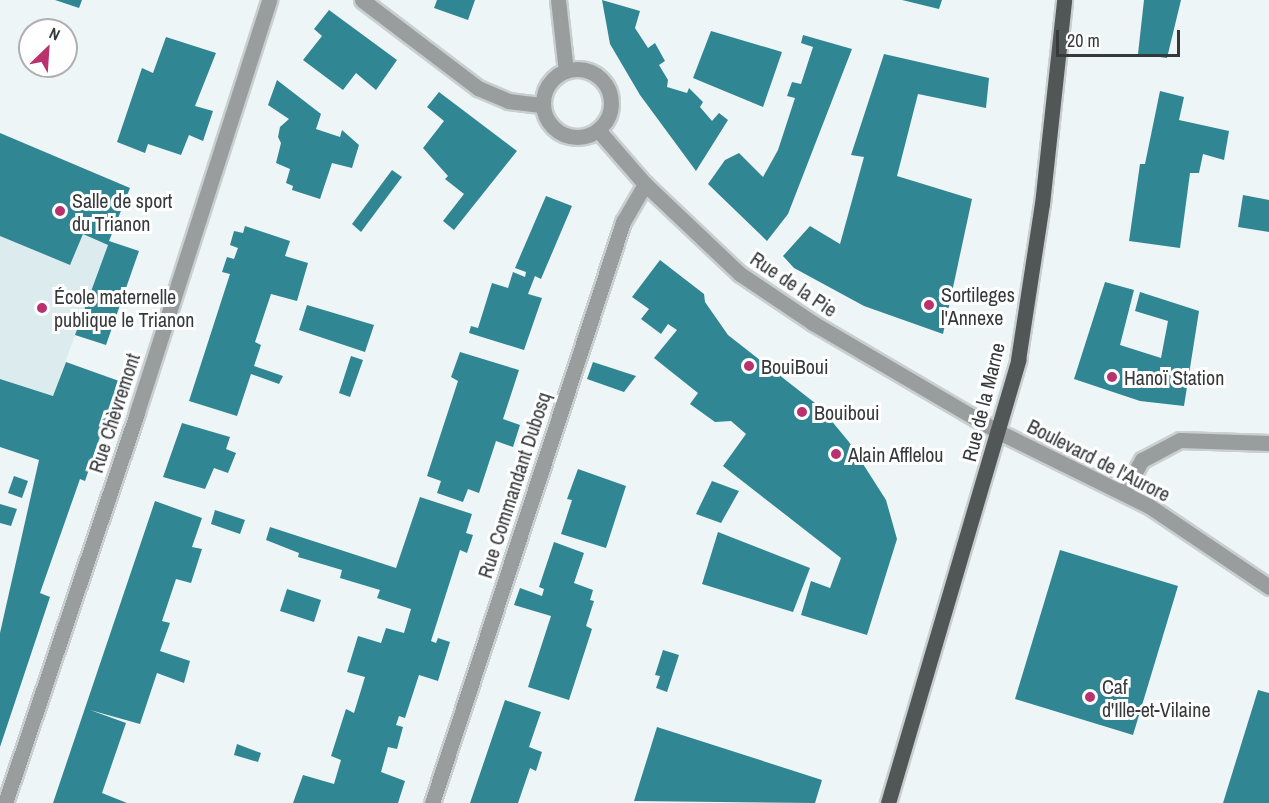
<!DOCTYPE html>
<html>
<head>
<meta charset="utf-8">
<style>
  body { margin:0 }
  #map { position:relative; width:1269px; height:803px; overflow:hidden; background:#eef5f6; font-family:"Archivo Narrow",sans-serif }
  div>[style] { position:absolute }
  .built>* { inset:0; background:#dbebee }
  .building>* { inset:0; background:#318694 }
  .roads { filter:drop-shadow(2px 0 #c9cfd0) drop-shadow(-2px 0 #c9cfd0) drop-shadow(0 2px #c9cfd0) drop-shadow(0 -2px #c9cfd0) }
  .minor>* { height:15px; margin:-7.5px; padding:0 7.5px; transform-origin:7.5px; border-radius:7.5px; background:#9a9d9d }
  .minor>.ring { margin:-7.5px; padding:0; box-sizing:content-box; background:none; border:15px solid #9a9d9d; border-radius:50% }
  .major>* { height:15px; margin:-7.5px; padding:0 7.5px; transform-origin:7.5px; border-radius:7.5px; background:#515657 }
  .dots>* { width:16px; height:16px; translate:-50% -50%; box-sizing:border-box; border:3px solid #fff; border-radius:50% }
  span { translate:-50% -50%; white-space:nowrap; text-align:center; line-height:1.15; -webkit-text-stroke:6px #fff; paint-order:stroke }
  .poi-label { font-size:20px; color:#36393a }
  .left { translate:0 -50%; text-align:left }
  .street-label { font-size:20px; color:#36393a }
  .north { position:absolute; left:18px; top:18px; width:60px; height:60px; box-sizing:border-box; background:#fff; border:2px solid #afb0b0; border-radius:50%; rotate:25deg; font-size:16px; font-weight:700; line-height:24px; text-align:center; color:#36393a }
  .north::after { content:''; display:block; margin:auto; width:21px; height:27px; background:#ba316e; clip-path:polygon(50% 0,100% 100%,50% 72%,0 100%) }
  .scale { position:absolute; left:1056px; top:30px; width:124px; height:27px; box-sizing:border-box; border:3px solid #36393a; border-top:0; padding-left:8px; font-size:18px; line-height:21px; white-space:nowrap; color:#36393a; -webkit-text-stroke:4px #fff; paint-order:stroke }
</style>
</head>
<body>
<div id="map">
  <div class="built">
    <div style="clip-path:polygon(83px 234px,109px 241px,53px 396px,0 379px,0 236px,70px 265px)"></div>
  </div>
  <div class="building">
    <div style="clip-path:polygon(55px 0,82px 0,79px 8px)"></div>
    <div style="clip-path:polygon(437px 0,475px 0,468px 20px,434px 8px)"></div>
    <div style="clip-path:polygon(602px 0,640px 11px,635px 28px,648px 48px,655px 43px,665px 61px,659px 65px,668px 80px,667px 87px,687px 93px,689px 88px,703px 102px,700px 107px,712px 121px,719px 113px,728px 120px,696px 171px,640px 95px,610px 44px)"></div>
    <div style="clip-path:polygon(902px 0,942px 0,939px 9px)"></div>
    <div style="clip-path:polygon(1144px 0,1181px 0,1167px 58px,1138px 54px)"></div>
    <div style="clip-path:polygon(329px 10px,397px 60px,376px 90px,356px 73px,343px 90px,303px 60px,322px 36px,314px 29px)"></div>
    <div style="clip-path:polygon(711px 31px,782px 52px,763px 107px,693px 78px)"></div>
    <div style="clip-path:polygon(803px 35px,852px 49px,788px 214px,767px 241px,708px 184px,725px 160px,739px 153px,763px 177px,778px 150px,795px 98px,787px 96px,792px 82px,801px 84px,813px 47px,801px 43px)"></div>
    <div style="clip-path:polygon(166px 37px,216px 53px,195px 106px,213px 111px,203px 141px,189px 135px,181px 155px,148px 144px,145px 153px,117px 142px,142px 68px,153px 73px)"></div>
    <div style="clip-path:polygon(884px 54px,989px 78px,986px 108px,918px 94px,897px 176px,972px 199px,943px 334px,864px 306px,794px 268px,783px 256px,810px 226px,840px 244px,864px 157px,851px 155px)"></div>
    <div style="clip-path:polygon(277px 80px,321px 114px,316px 129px,340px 137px,342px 130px,359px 145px,352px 168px,332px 163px,320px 199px,292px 190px,293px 186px,286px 183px,290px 169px,276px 163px,281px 143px,278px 137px,280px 127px,289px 119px,268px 105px)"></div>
    <div style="clip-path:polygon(1160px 91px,1184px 97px,1179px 120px,1229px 131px,1224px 160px,1203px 154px,1199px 173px,1190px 173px,1180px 248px,1129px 241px,1140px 164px,1145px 164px)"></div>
    <div style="clip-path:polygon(439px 92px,517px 151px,454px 230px,443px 221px,464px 194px,445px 179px,448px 176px,423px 148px,444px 121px,427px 107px)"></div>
    <div style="clip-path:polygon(0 133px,130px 188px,109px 241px,139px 251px,106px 345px,75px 335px,108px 245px,83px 234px,70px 265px,0 236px)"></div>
    <div style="clip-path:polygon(392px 170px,402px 177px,361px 232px,352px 224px)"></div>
    <div style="clip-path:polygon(1243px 195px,1269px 200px,1269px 232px,1238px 227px)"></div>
    <div style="clip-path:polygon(546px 196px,572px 206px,541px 279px,535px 276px,528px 294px,542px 298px,524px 350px,469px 333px,471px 326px,478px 328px,492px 283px,508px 288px,513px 272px,525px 277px,526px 272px,515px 268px)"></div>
    <div style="clip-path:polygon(245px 226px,290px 241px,285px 256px,308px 263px,297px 301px,271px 294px,255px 342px,261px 345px,254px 366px,283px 376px,279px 384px,251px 374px,237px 416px,189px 401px,230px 274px,222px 272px,227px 257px,234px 259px,238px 248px,230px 245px,234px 231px,243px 233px)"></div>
    <div style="clip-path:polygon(660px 260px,704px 294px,705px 302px,728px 335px,820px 407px,849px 442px,886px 500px,897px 539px,867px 635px,801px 615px,811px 581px,830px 588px,841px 558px,723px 466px,746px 434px,731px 421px,715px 422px,690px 404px,698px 393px,654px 358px,677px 330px,668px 324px,661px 334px,641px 319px,649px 309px,632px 297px)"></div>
    <div style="clip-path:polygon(1105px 282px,1134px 290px,1120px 345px,1161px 358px,1168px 321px,1135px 311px,1140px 292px,1199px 311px,1184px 406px,1140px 401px,1074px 379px)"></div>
    <div style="clip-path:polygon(307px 305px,374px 325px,365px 352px,299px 330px)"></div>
    <div style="clip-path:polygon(460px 352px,519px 370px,503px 419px,520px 425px,513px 447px,496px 441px,479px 493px,468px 489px,463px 502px,437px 493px,441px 481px,427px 476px,458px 381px,451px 377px)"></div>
    <div style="clip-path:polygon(351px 356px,363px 360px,350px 397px,339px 393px)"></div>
    <div style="clip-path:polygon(66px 362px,119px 381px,85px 481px,80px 479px,40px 593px,50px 597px,0 747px,0 633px,39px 460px,0 447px,0 379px,53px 396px)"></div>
    <div style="clip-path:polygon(593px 362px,636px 376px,624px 392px,587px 379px)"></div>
    <div style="clip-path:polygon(182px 423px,230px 437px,226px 449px,236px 453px,228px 473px,214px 468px,205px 489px,163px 477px)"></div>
    <div style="clip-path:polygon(578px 469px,626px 486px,606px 548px,561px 534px,572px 500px,567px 499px)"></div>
    <div style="clip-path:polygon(14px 476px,28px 481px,22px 498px,8px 493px)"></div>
    <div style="clip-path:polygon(712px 481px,739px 491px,721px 523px,696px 514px)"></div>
    <div style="clip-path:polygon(420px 497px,472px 514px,466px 533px,473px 535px,467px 553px,460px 550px,431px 641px,436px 643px,438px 638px,450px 642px,438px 681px,419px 675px,405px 718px,399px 716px,396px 725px,403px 727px,397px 749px,388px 747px,381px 772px,405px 781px,398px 803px,293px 803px,303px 775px,334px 784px,341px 760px,331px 756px,346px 709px,354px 713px,365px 677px,347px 672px,358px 636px,381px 643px,386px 628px,404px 633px,411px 609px,377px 598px,380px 590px,340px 578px,342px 570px,298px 557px,299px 553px,266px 540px,270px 527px,396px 568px)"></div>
    <div style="clip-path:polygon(155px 501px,202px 518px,192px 547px,202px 549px,191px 583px,176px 579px,162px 621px,170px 623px,160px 651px,190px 661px,184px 683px,157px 673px,140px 724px,90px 710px,126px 723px,102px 793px,127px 803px,53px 803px)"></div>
    <div style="clip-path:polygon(0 504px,17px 509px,11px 526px,0 523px)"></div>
    <div style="clip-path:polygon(215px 510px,245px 520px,240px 534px,211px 524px)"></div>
    <div style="clip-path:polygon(718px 532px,810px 568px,793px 612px,702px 584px)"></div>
    <div style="clip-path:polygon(554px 542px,584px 553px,574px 583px,593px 590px,590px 600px,594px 601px,586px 626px,592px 629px,569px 700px,528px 687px,551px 616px,514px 605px,520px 588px,542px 596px,544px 589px,539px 587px)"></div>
    <div style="clip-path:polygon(1060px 550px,1178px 586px,1133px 735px,1015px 699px)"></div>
    <div style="clip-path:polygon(287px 589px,321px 600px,314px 622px,280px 611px)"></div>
    <div style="clip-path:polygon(663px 650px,679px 655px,667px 692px,656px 688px,660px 676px,655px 675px)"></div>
    <div style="clip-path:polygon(1258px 690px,1269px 693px,1269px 803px,1223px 803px)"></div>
    <div style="clip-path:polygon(505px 700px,541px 712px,529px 747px,542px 752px,536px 771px,530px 768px,518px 803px,470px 803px)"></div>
    <div style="clip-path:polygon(657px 727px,822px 780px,815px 803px,634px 801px)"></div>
    <div style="clip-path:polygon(237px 744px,261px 753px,258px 762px,234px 755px)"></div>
  </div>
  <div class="roads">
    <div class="minor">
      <div style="left:362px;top:0;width:146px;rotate:37.2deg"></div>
      <div style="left:478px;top:88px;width:33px;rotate:23deg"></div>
      <div style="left:508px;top:101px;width:35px;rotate:7deg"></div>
      <div style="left:558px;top:0;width:71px;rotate:83.6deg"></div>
      <div class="ring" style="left:543px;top:69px;width:53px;height:53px"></div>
      <div style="left:598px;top:130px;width:72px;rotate:49deg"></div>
      <div style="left:645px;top:184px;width:131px;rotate:43.5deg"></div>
      <div style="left:740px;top:274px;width:88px;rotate:33.9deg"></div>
      <div style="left:813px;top:323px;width:216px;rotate:30.4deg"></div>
      <div style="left:999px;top:432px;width:167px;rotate:26.3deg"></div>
      <div style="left:1149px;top:506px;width:145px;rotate:34deg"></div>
      <div style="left:1124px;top:492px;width:37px;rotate:-61deg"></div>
      <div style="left:1142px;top:460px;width:43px;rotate:-27.8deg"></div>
      <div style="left:1180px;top:440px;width:89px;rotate:1.9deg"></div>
      <div style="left:5px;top:803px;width:413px;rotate:-71.3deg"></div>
      <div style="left:137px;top:412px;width:433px;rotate:-72.2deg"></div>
      <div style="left:432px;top:803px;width:612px;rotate:-71.8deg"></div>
      <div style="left:623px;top:222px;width:44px;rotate:-59.9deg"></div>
    </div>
    <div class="major">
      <div style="left:888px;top:803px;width:462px;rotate:-73.6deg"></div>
      <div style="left:1018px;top:360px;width:158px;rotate:-81.3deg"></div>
      <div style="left:1042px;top:204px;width:205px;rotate:-83.8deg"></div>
    </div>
  </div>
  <div class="dots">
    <div style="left:60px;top:211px;background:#ba316e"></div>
    <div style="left:929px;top:305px;background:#ba316e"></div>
    <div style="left:42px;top:308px;background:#ba316e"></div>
    <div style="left:749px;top:366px;background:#ba316e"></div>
    <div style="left:1112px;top:377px;background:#ba316e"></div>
    <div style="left:802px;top:412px;background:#ba316e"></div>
    <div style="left:836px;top:454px;background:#ba316e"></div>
    <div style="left:1090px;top:697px;background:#ba316e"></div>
  </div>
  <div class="poi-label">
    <span class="left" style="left:72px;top:212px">Salle de sport<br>du Trianon</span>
    <span class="left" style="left:941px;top:306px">Sortileges<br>l'Annexe</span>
    <span class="left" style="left:54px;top:308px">École maternelle<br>publique le Trianon</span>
    <span class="left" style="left:761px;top:366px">BouiBoui</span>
    <span class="left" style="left:1124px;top:377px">Hanoï Station</span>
    <span class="left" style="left:814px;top:412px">Bouiboui</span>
    <span class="left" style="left:848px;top:454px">Alain Afflelou</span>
    <span class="left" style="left:1102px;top:698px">Caf<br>d'Ille-et-Vilaine</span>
  </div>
  <div class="street-label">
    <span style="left:794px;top:284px;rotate:34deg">Rue de la Pie</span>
    <span style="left:983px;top:402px;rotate:-76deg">Rue de la Marne</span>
    <span style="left:114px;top:413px;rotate:-72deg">Rue Chèvremont</span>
    <span style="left:1099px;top:460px;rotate:27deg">Boulevard de l'Aurore</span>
    <span style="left:514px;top:485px;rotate:-72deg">Rue Commandant Dubosq</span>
  </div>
  <div class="north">N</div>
  <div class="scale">20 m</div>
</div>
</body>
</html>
